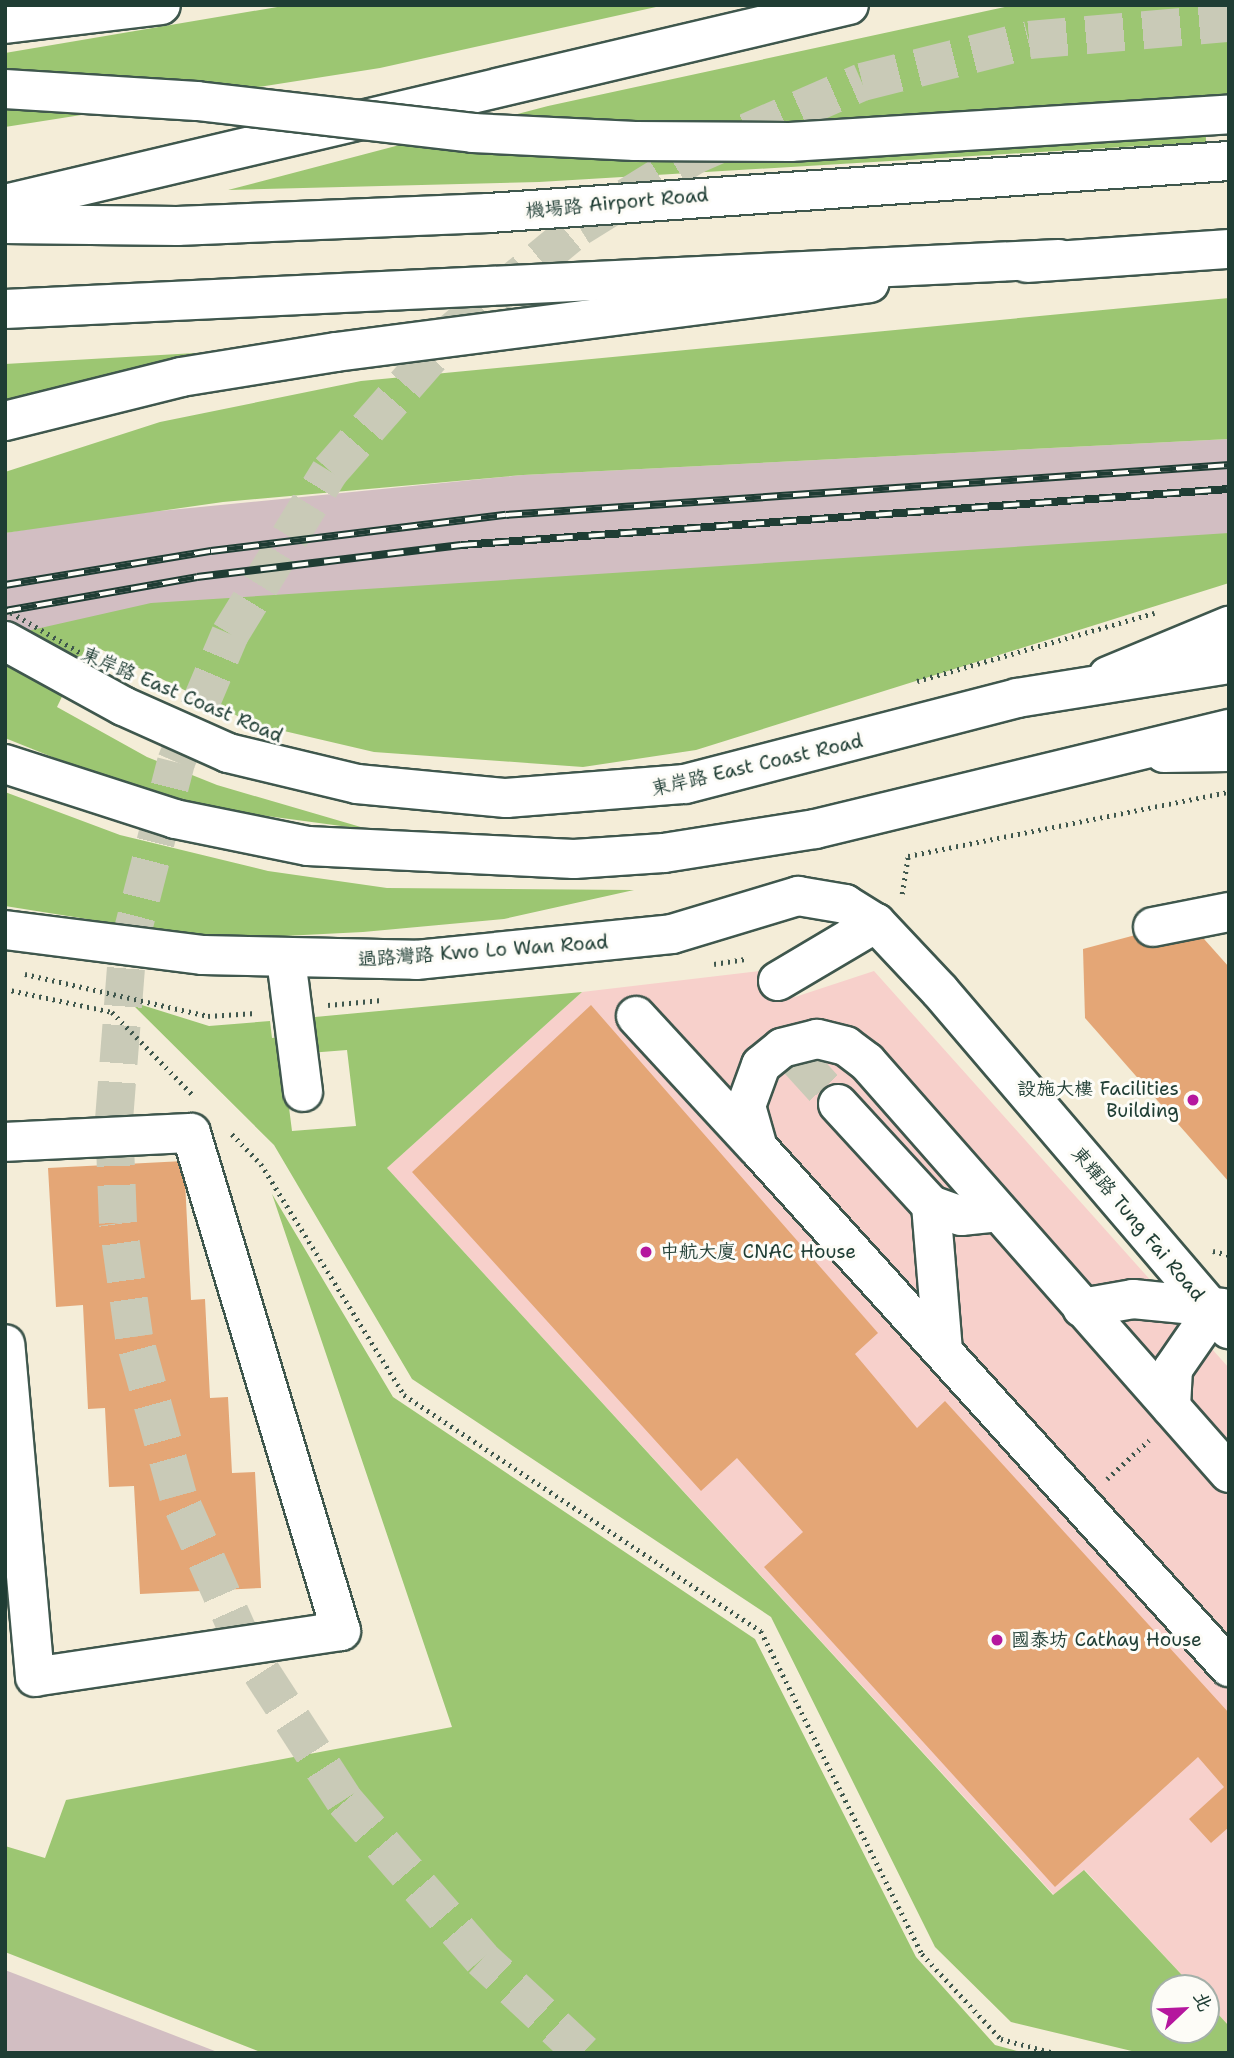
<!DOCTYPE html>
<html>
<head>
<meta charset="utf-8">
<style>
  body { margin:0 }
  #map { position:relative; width:1234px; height:2058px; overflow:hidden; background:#f4edd8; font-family:"Shantell Sans","LXGW WenKai TC",sans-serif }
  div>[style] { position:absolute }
  .built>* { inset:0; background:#f7d0cb }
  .industrial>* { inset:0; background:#d2bec2 }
  .green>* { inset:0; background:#9cc672 }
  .building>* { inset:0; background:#e4a676 }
  .minor-tunnel>* { height:38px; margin-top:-19px; transform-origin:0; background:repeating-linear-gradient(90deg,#c9cab7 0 38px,transparent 0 57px) }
  .major-tunnel>* { height:38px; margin-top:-19px; transform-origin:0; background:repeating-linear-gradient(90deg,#c9cab7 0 38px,transparent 0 57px) }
  .path>* { height:4.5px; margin-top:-2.25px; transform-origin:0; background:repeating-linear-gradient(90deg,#3f574d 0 2px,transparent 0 7px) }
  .roads { filter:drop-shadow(2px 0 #3f574d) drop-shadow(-2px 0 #3f574d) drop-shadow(0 2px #3f574d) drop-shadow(0 -2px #3f574d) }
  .minor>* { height:38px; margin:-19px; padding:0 19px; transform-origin:19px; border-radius:19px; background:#fff }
  .major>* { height:38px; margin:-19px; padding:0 19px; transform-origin:19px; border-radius:19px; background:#fff }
  .highway>* { height:38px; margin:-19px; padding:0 19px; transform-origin:19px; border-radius:19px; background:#fff }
  .rail>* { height:8px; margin-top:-4px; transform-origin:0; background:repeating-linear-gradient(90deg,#fdfcf7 0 16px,#1f3d34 0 32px); box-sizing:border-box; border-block:2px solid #1f3d34 }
  .path-bridge>* { height:4.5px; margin-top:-2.25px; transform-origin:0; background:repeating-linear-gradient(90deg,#3f574d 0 2px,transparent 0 7px) }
  .bridges { filter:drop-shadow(2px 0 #3f574d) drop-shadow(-2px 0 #3f574d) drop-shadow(0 2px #3f574d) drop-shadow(0 -2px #3f574d) }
  .major-bridge>* { height:38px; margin:-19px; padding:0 19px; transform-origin:19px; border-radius:19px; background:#fff }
  .dots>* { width:19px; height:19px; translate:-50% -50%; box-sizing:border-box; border:4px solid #fdfcf7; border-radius:50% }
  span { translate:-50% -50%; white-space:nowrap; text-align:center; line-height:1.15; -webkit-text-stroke:6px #fdfcf7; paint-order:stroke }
  .street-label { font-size:19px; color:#1f3d34 }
  .poi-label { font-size:19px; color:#1f3d34 }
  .right { translate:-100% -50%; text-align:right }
  .left { translate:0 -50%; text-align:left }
  .frame { position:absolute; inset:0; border:7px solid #1f3d34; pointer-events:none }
  .north { position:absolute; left:1150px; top:1974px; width:70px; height:70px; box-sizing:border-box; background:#fdfcf7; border:2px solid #a4b0a9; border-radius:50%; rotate:67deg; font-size:19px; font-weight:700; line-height:28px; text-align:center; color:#1f3d34 }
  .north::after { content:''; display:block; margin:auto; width:24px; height:32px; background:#b5179e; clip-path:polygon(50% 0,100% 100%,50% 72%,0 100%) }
</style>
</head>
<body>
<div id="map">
  <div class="built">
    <div style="clip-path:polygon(769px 970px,795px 997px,874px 971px,1229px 1368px,1229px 2026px,1206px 2001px,1206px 1988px,1194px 1988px,1085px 1870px,1054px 1895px,387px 1168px,582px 992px)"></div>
  </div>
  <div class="industrial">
    <div style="clip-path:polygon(1229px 439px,1229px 534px,5px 639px,5px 533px,99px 517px,523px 475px)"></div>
    <div style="clip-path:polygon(5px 1970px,220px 2053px,5px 2053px)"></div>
  </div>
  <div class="green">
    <div style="clip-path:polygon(289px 5px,665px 5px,380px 68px,5px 127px,5px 53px)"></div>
    <div style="clip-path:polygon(1014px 5px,1229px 5px,1229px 96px,1205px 98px,1206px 142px,539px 182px,228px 190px,548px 106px)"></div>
    <div style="clip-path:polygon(1229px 298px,1229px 439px,523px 475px,223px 502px,5px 533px,5px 472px,160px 422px,361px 381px)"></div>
    <div style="clip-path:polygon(317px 346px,5px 428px,5px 364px)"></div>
    <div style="clip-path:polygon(1229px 533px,1229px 583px,696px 750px,583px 767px,374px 752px,254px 724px,88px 643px,57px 707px,147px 757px,217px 785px,371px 830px,215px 809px,87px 771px,5px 738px,5px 636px,151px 603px)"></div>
    <div style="clip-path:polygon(5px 792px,120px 835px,268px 871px,387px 888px,634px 890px,504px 919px,363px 932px,223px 939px,112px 923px,5px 906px)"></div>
    <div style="clip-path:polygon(582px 992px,387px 1168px,1053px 1895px,1084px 1870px,1194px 1988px,1164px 1988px,1164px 2030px,1206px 2030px,1206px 2001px,1229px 2026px,1229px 2053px,1140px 2053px,1011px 2022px,935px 1947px,771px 1617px,412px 1379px,274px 1145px,129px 1001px,209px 1026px,270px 1021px,272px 1038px,280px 1037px,292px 1131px,356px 1126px,347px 1050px,309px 1053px,315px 1017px)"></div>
    <div style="clip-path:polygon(272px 1194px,393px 1397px,755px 1639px,916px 1957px,995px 2045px,1025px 2053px,263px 2053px,5px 1952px,5px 1846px,45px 1858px,66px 1800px,452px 1727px)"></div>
  </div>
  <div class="building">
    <div style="clip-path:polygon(1188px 921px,1229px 967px,1229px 1182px,1085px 1018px,1083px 949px)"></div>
    <div style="clip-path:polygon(591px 1005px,878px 1333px,855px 1354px,917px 1428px,945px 1401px,1229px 1713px,1229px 1827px,1211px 1843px,1189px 1819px,1224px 1787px,1198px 1757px,1055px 1887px,764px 1567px,803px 1532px,737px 1458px,701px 1491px,412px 1172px)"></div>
    <div style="clip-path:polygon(184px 1161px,191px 1300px,205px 1299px,210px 1398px,228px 1397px,232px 1473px,255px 1472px,261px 1588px,140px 1594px,134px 1486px,109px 1487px,105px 1408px,88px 1409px,83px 1305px,56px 1307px,48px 1168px)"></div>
  </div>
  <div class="minor-tunnel">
    <div style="left:798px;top:1060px;width:59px;rotate:47.7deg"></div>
  </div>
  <div class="major-tunnel">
    <div style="left:583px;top:2053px;width:138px;rotate:-137.1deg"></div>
    <div style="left:482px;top:1959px;width:211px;rotate:-131deg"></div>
    <div style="left:344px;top:1800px;width:182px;rotate:-122.9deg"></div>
    <div style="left:245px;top:1647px;width:165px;rotate:-113.9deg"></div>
    <div style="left:178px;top:1496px;width:165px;rotate:-105.5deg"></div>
    <div style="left:134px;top:1337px;width:115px;rotate:-98deg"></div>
    <div style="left:118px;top:1223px;width:103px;rotate:-92.2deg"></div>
    <div style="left:114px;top:1120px;width:168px;rotate:-85.5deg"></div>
    <div style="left:127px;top:953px;width:197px;rotate:-75.6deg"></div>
    <div style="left:176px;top:762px;width:139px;rotate:-67.1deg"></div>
    <div style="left:230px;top:634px;width:191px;rotate:-58.5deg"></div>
    <div style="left:330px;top:471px;width:185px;rotate:-48.7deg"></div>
    <div style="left:452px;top:332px;width:165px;rotate:-39.6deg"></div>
    <div style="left:579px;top:227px;width:137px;rotate:-31.8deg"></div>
    <div style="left:695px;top:155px;width:182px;rotate:-23.6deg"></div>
    <div style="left:862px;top:82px;width:172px;rotate:-14.1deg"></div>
    <div style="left:1029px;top:40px;width:201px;rotate:-4.9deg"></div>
  </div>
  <div class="path">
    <div style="left:917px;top:681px;width:247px;rotate:-16deg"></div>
    <div style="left:902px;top:894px;width:38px;rotate:-81deg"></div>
    <div style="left:908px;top:856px;width:327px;rotate:-11.3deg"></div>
    <div style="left:714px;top:964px;width:33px;rotate:-9deg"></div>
    <div style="left:25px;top:974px;width:188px;rotate:12.9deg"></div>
    <div style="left:208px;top:1016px;width:48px;rotate:-3.6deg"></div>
    <div style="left:5px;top:989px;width:109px;rotate:12.1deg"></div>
    <div style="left:112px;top:1012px;width:117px;rotate:45.7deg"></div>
    <div style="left:328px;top:1005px;width:54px;rotate:-5.3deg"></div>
    <div style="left:232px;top:1134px;width:42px;rotate:46deg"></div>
    <div style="left:261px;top:1164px;width:272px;rotate:58.2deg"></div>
    <div style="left:404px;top:1395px;width:428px;rotate:33.5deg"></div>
    <div style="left:761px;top:1631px;width:361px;rotate:63.5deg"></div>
    <div style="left:922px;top:1954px;width:116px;rotate:47.1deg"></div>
    <div style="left:1001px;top:2039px;width:55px;rotate:14.8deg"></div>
    <div style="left:1213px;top:1251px;width:16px;rotate:14deg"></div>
    <div style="left:1107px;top:1479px;width:57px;rotate:-42.9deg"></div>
  </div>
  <div class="roads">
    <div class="minor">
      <div style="left:1108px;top:676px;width:131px;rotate:-22.5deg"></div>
      <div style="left:1164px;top:753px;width:65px;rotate:-0.9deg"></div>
      <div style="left:1153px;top:927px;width:77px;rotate:-11.2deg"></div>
      <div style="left:5px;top:930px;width:200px;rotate:7.2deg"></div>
      <div style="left:203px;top:955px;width:213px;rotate:1.3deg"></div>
      <div style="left:416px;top:960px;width:257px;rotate:-5.8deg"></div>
      <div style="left:672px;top:934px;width:132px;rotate:-16.8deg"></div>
      <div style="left:798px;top:896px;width:48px;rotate:9.7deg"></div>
      <div style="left:845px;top:904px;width:36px;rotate:32deg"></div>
      <div style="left:876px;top:923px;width:93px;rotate:46.7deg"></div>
      <div style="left:940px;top:991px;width:445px;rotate:49.5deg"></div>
      <div style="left:286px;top:959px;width:134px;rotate:82.7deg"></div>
      <div style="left:778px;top:981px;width:114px;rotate:-30.6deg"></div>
      <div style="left:636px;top:1016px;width:176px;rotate:47.3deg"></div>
      <div style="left:838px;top:1104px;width:137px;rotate:47.4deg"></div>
      <div style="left:931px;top:1205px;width:32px;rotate:20deg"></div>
      <div style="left:961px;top:1216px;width:36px;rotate:-6deg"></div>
      <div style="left:5px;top:1142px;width:186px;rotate:-2.8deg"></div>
      <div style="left:191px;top:1133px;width:520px;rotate:73.24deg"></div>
      <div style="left:341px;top:1631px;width:309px;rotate:171.5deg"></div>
      <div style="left:35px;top:1677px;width:334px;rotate:-95.1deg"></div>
      <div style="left:931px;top:1205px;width:146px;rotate:85.3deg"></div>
      <div style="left:1082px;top:1308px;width:52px;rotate:-10deg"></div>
      <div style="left:1133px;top:1299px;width:90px;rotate:5.7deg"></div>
      <div style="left:1171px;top:1407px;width:38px;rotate:-87deg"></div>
      <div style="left:1173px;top:1369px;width:70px;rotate:-55.4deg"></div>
      <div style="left:1229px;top:1473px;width:548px;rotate:-131.37deg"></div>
      <div style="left:867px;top:1062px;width:26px;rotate:-143deg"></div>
      <div style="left:846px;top:1046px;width:30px;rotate:-166deg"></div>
      <div style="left:817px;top:1039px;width:36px;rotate:166deg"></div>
      <div style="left:782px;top:1048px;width:27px;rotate:141deg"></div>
      <div style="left:761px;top:1065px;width:44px;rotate:110.1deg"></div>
      <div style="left:746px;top:1106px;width:44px;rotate:74.1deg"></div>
      <div style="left:758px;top:1148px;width:701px;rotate:47.78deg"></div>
    </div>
    <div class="major">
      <div style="left:5px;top:24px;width:157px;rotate:-6.9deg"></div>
      <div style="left:1027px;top:263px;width:202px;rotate:-4deg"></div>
      <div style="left:5px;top:421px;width:181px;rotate:-14deg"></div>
      <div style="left:181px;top:377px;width:157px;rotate:-9.2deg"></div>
      <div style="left:336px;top:352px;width:538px;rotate:-7.36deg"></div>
      <div style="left:5px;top:641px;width:135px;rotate:28.8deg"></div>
      <div style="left:123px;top:706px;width:115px;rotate:24.1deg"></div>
      <div style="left:228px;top:753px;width:133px;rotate:13.5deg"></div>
      <div style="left:357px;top:784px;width:150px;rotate:5.4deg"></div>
      <div style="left:506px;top:798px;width:180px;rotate:-4.5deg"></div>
      <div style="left:685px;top:784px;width:343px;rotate:-14.5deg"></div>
      <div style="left:1017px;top:698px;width:215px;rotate:-9.1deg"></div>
      <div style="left:5px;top:764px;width:179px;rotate:17.9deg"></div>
      <div style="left:175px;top:819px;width:136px;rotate:11.5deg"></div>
      <div style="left:308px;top:846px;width:266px;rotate:2.8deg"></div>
      <div style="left:574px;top:859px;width:90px;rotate:-3.8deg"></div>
      <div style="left:664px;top:853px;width:153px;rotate:-9deg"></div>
      <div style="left:815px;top:829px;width:426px;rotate:-13.6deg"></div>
    </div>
    <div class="highway">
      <div style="left:5px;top:204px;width:867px;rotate:-13.27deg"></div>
      <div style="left:5px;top:224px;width:172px;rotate:0.7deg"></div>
      <div style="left:177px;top:226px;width:312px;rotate:-2.4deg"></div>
      <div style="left:489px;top:213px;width:742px;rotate:-4.02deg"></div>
      <div style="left:5px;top:309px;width:1055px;rotate:-2.72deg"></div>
    </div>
  </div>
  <div class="rail">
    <div style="left:5px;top:585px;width:209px;rotate:-9.4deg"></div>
    <div style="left:211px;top:551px;width:297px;rotate:-7deg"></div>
    <div style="left:506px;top:515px;width:725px;rotate:-3.96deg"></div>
    <div style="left:5px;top:611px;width:195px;rotate:-10deg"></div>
    <div style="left:197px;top:577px;width:266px;rotate:-6.9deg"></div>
    <div style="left:461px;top:545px;width:770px;rotate:-4.17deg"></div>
  </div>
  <div class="path-bridge">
    <div style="left:5px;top:609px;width:90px;rotate:30deg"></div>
  </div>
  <div class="bridges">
    <div class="major-bridge">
      <div style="left:5px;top:89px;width:192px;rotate:3.6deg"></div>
      <div style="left:197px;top:101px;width:278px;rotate:6.6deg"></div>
      <div style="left:473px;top:133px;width:162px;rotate:2.8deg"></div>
      <div style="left:635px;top:141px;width:155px;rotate:0.4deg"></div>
      <div style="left:790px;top:142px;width:440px;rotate:-3.6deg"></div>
    </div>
  </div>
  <div class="dots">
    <div style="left:1193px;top:1100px;background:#b5179e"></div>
    <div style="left:646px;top:1252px;background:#b5179e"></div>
    <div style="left:997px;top:1640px;background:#b5179e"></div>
  </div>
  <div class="street-label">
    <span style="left:617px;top:203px;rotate:-5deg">機場路 Airport Road</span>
    <span style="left:182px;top:695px;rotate:23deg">東岸路 East Coast Road</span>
    <span style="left:757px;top:765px;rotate:-13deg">東岸路 East Coast Road</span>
    <span style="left:483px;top:951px;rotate:-4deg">過路灣路 Kwo Lo Wan Road</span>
    <span style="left:1138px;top:1224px;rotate:50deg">東輝路 Tung Fai Road</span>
  </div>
  <div class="poi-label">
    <span class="right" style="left:1179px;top:1100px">設施大樓 Facilities<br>Building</span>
    <span class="left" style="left:660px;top:1252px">中航大廈 CNAC House</span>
    <span class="left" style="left:1011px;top:1640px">國泰坊 Cathay House</span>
  </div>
  <div class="frame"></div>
  <div class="north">北</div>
</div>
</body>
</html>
